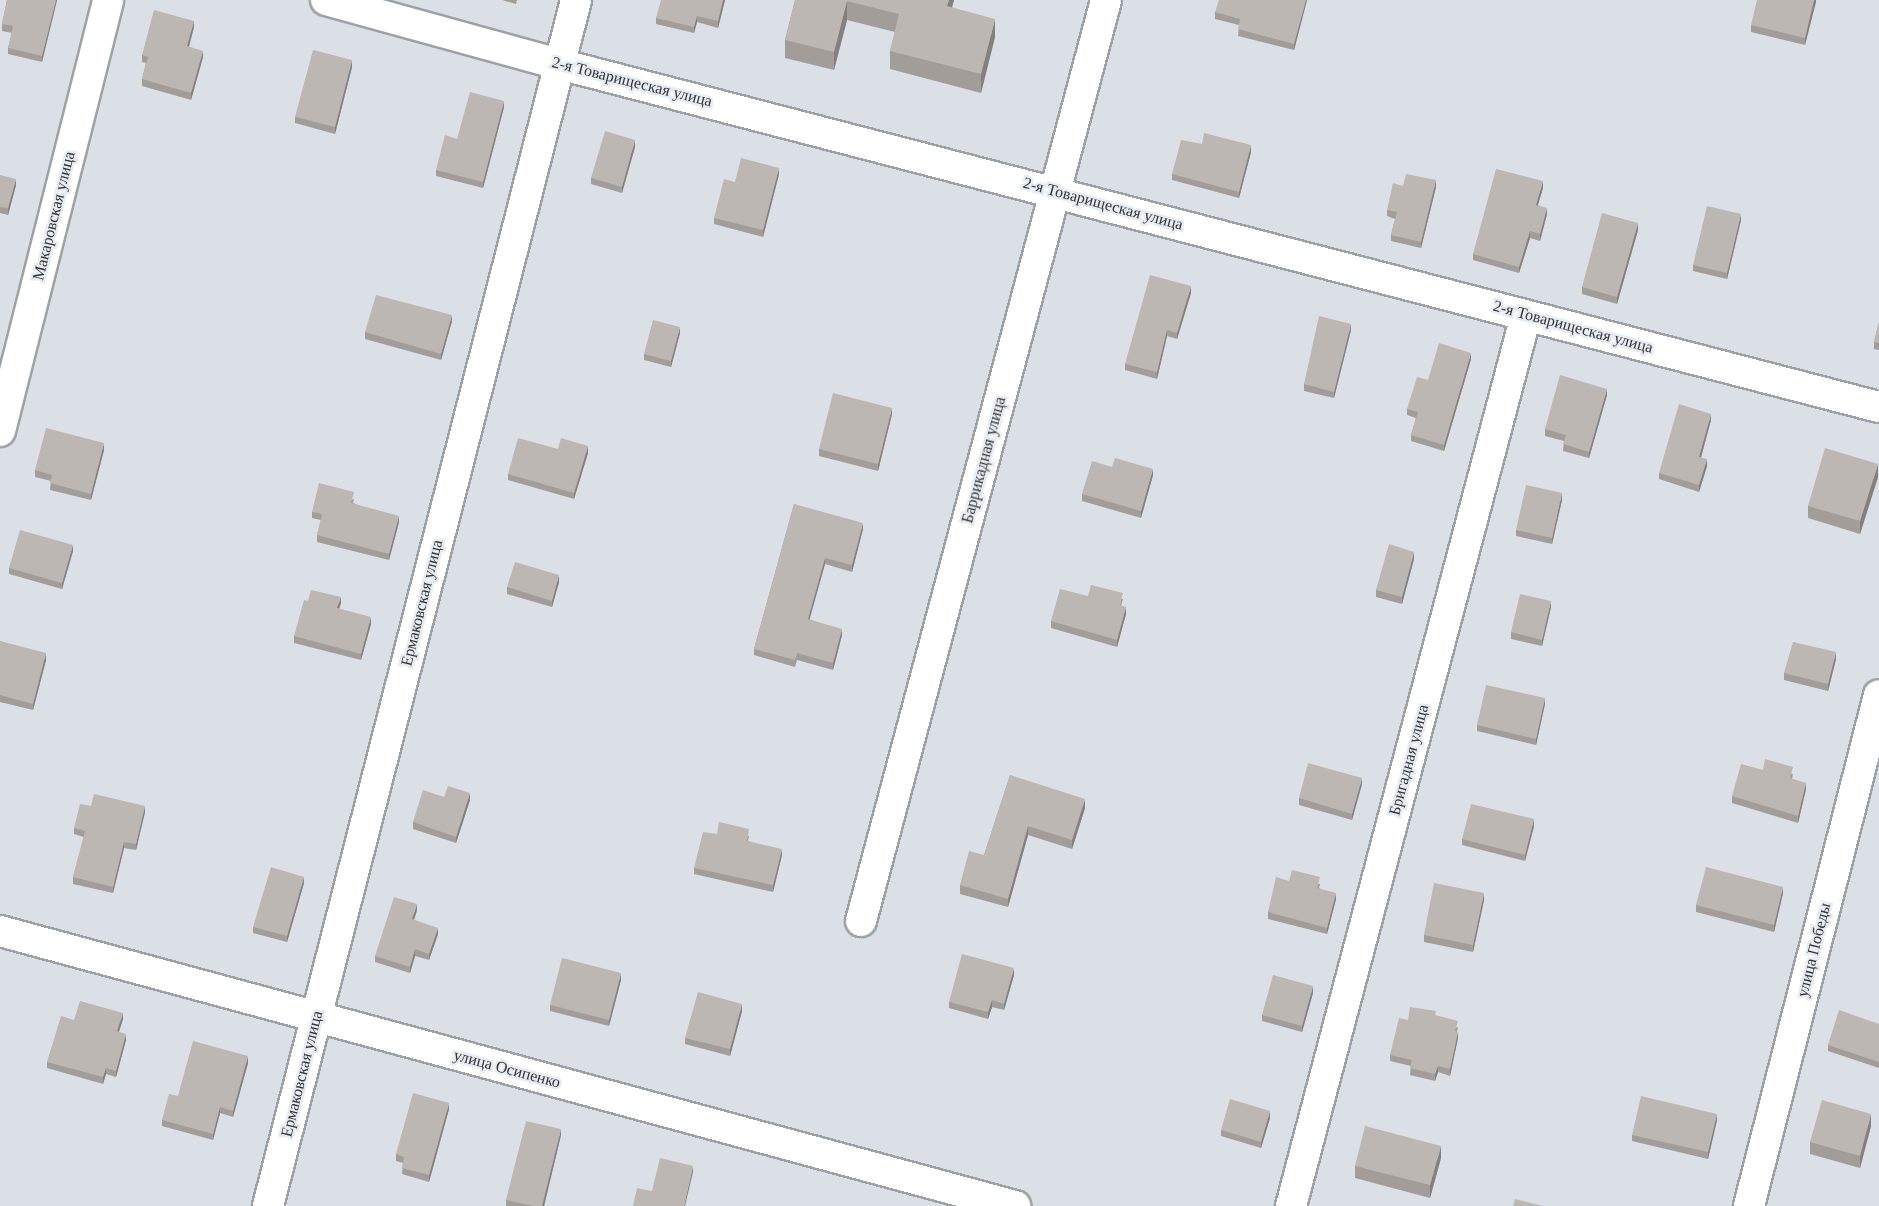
<!DOCTYPE html>
<html>
<head>
<meta charset="utf-8">
<style>
  body { margin:0 }
  #map { position:relative; width:1879px; height:1206px; overflow:hidden; background:#dae0e5; font-family:Georgia,serif }
  div>[style] { position:absolute }
  .roads { filter:drop-shadow(2px 0 #9ca1a6) drop-shadow(-2px 0 #9ca1a6) drop-shadow(0 2px #9ca1a6) drop-shadow(0 -2px #9ca1a6) }
  .street>* { height:30px; margin:-15px; padding:0 15px; transform-origin:15px; border-radius:15px; background:#fff }
  .wall>* { inset:0; background:#a29d99 }
  .shaded-wall>* { inset:0; background:#84807d }
  .building>* { inset:0; background:#bcb7b2 }
  span { translate:-50% -50%; white-space:nowrap; text-align:center; line-height:1.15; -webkit-text-stroke:5px #e7edf2; paint-order:stroke }
  .street-label { font-size:16px; color:#333638 }
</style>
</head>
<body>
<div id="map">
  <div class="roads">
    <div class="street">
      <div style="left:326px;top:0;width:242px;rotate:15.4deg"></div>
      <div style="left:559px;top:64px;width:1364px;rotate:14.57deg"></div>
      <div style="left:0;top:431px;width:444px;rotate:-75.9deg"></div>
      <div style="left:861px;top:921px;width:953px;rotate:-75.1deg"></div>
      <div style="left:0;top:931px;width:1052px;rotate:15.16deg"></div>
      <div style="left:268px;top:1206px;width:1245px;rotate:-75.67deg"></div>
      <div style="left:1291px;top:1206px;width:921px;rotate:-75.22deg"></div>
      <div style="left:1749px;top:1206px;width:527px;rotate:-75.73deg"></div>
    </div>
  </div>
  <div class="wall">
    <div style="clip-path:polygon(7px 0,57px 0,42px 62px,8px 54px,8px 48px,12px 33px,2px 31px,2px 24px)"></div>
    <div style="clip-path:polygon(502px 0,517px 0,516px 4px)"></div>
    <div style="clip-path:polygon(725px 0,718px 28px,697px 22px,694px 33px,656px 24px,656px 18px)"></div>
    <div style="clip-path:polygon(795px 0,954px 0,952px 7px,995px 37px,981px 93px,890px 69px,890px 51px,895px 32px,847px 20px,834px 70px,785px 58px,785px 40px)"></div>
    <div style="clip-path:polygon(1307px 0,1294px 50px,1238px 36px,1239px 25px,1215px 19px,1215px 12px)"></div>
    <div style="clip-path:polygon(1816px 0,1805px 45px,1751px 32px,1751px 25px)"></div>
    <div style="clip-path:polygon(194px 27px,189px 47px,203px 57px,191px 100px,142px 86px,142px 79px,146px 63px,142px 62px,142px 55px)"></div>
    <div style="clip-path:polygon(352px 67px,335px 134px,295px 123px,295px 117px)"></div>
    <div style="clip-path:polygon(504px 107px,483px 188px,436px 176px,436px 170px,457px 139px)"></div>
    <div style="clip-path:polygon(1202px 144px,1251px 152px,1239px 198px,1172px 180px,1172px 174px)"></div>
    <div style="clip-path:polygon(635px 147px,622px 193px,591px 184px,591px 178px)"></div>
    <div style="clip-path:polygon(779px 174px,763px 237px,714px 224px,714px 218px,735px 182px)"></div>
    <div style="clip-path:polygon(0 175px,16px 185px,8px 215px,0 213px)"></div>
    <div style="clip-path:polygon(1403px 186px,1436px 187px,1421px 248px,1391px 241px,1391px 235px,1395px 219px,1387px 216px,1387px 210px)"></div>
    <div style="clip-path:polygon(1543px 188px,1538px 205px,1547px 214px,1540px 241px,1530px 238px,1519px 273px,1473px 260px,1473px 254px)"></div>
    <div style="clip-path:polygon(1741px 220px,1727px 279px,1693px 271px,1693px 265px)"></div>
    <div style="clip-path:polygon(1638px 230px,1617px 304px,1582px 294px,1582px 287px)"></div>
    <div style="clip-path:polygon(1191px 293px,1177px 339px,1167px 336px,1157px 379px,1125px 370px,1125px 364px)"></div>
    <div style="clip-path:polygon(452px 321px,441px 360px,365px 339px,365px 332px)"></div>
    <div style="clip-path:polygon(1879px 322px,1879px 350px,1874px 349px,1874px 342px)"></div>
    <div style="clip-path:polygon(1351px 330px,1334px 398px,1304px 391px,1304px 384px)"></div>
    <div style="clip-path:polygon(680px 333px,671px 367px,644px 360px,644px 354px)"></div>
    <div style="clip-path:polygon(1471px 359px,1444px 451px,1411px 441px,1411px 435px,1416px 418px,1407px 415px,1407px 409px,1428px 380px)"></div>
    <div style="clip-path:polygon(1607px 395px,1589px 458px,1563px 451px,1564px 441px,1545px 436px,1545px 429px)"></div>
    <div style="clip-path:polygon(892px 414px,878px 471px,819px 456px,819px 449px)"></div>
    <div style="clip-path:polygon(1711px 420px,1701px 458px,1707px 466px,1699px 492px,1659px 479px,1659px 473px)"></div>
    <div style="clip-path:polygon(558px 449px,588px 453px,574px 499px,508px 480px,508px 474px)"></div>
    <div style="clip-path:polygon(104px 450px,91px 500px,50px 490px,51px 481px,35px 477px,35px 470px)"></div>
    <div style="clip-path:polygon(1112px 467px,1153px 475px,1141px 518px,1082px 501px,1082px 494px)"></div>
    <div style="clip-path:polygon(1878px 477px,1860px 534px,1808px 518px,1808px 506px)"></div>
    <div style="clip-path:polygon(354px 499px,353px 503px,399px 522px,389px 560px,317px 542px,317px 535px,321px 520px,312px 518px,312px 512px)"></div>
    <div style="clip-path:polygon(1562px 500px,1552px 544px,1516px 536px,1516px 530px)"></div>
    <div style="clip-path:polygon(794px 504px,863px 529px,852px 572px,825px 564px,809px 619px,842px 635px,833px 670px,797px 660px,795px 667px,754px 655px,754px 649px)"></div>
    <div style="clip-path:polygon(73px 551px,62px 589px,9px 574px,9px 568px)"></div>
    <div style="clip-path:polygon(1414px 559px,1402px 604px,1376px 597px,1376px 590px)"></div>
    <div style="clip-path:polygon(559px 582px,552px 607px,507px 594px,507px 587px)"></div>
    <div style="clip-path:polygon(1088px 596px,1123px 599px,1121px 606px,1126px 614px,1117px 647px,1051px 628px,1051px 621px)"></div>
    <div style="clip-path:polygon(308px 601px,341px 603px,339px 609px,371px 624px,361px 660px,294px 643px,294px 636px)"></div>
    <div style="clip-path:polygon(1551px 607px,1542px 646px,1511px 639px,1511px 632px)"></div>
    <div style="clip-path:polygon(0 641px,46px 660px,33px 710px,0 702px)"></div>
    <div style="clip-path:polygon(1836px 659px,1828px 691px,1784px 680px,1784px 673px)"></div>
    <div style="clip-path:polygon(1545px 704px,1536px 745px,1477px 731px,1477px 725px)"></div>
    <div style="clip-path:polygon(1763px 770px,1793px 774px,1792px 779px,1806px 789px,1798px 823px,1732px 803px,1732px 796px)"></div>
    <div style="clip-path:polygon(1010px 775px,1085px 808px,1072px 849px,1028px 835px,1008px 907px,960px 894px,960px 885px,984px 855px)"></div>
    <div style="clip-path:polygon(1362px 784px,1352px 820px,1299px 805px,1299px 798px)"></div>
    <div style="clip-path:polygon(444px 797px,470px 800px,456px 843px,413px 829px,413px 822px)"></div>
    <div style="clip-path:polygon(91px 806px,145px 812px,136px 850px,124px 848px,113px 893px,73px 884px,73px 877px,84px 837px,74px 834px,74px 828px)"></div>
    <div style="clip-path:polygon(1534px 826px,1525px 861px,1462px 845px,1462px 839px)"></div>
    <div style="clip-path:polygon(717px 834px,749px 836px,748px 841px,782px 855px,773px 892px,694px 874px,694px 868px)"></div>
    <div style="clip-path:polygon(1289px 881px,1320px 884px,1319px 888px,1336px 899px,1327px 934px,1268px 919px,1268px 912px)"></div>
    <div style="clip-path:polygon(304px 883px,287px 942px,253px 933px,253px 927px)"></div>
    <div style="clip-path:polygon(1783px 893px,1774px 932px,1696px 912px,1696px 905px)"></div>
    <div style="clip-path:polygon(1484px 900px,1473px 952px,1424px 942px,1424px 935px)"></div>
    <div style="clip-path:polygon(417px 910px,414px 920px,438px 934px,429px 960px,415px 956px,410px 973px,375px 962px,375px 956px)"></div>
    <div style="clip-path:polygon(1014px 975px,1004px 1010px,992px 1007px,988px 1019px,949px 1008px,949px 1002px)"></div>
    <div style="clip-path:polygon(621px 980px,609px 1026px,550px 1011px,550px 1005px)"></div>
    <div style="clip-path:polygon(1313px 993px,1302px 1032px,1262px 1021px,1262px 1015px)"></div>
    <div style="clip-path:polygon(742px 1011px,730px 1056px,685px 1044px,685px 1038px)"></div>
    <div style="clip-path:polygon(1436px 1016px,1458px 1028px,1457px 1031px,1458px 1038px,1450px 1076px,1438px 1072px,1435px 1081px,1410px 1075px,1411px 1066px,1390px 1061px,1390px 1055px,1408px 1020px)"></div>
    <div style="clip-path:polygon(123px 1019px,119px 1032px,126px 1040px,116px 1077px,106px 1074px,103px 1084px,47px 1068px,47px 1062px,74px 1020px)"></div>
    <div style="clip-path:polygon(1879px 1024px,1879px 1068px,1828px 1051px,1828px 1045px)"></div>
    <div style="clip-path:polygon(248px 1063px,233px 1117px,220px 1113px,213px 1140px,162px 1126px,162px 1120px,178px 1096px)"></div>
    <div style="clip-path:polygon(449px 1109px,429px 1182px,402px 1174px,403px 1163px,396px 1161px,396px 1154px)"></div>
    <div style="clip-path:polygon(1270px 1118px,1261px 1148px,1221px 1136px,1221px 1130px)"></div>
    <div style="clip-path:polygon(1717px 1120px,1708px 1159px,1632px 1141px,1632px 1135px)"></div>
    <div style="clip-path:polygon(1871px 1126px,1860px 1168px,1810px 1154px,1810px 1142px)"></div>
    <div style="clip-path:polygon(561px 1135px,544px 1206px,506px 1206px,506px 1200px)"></div>
    <div style="clip-path:polygon(1441px 1158px,1430px 1198px,1355px 1178px,1355px 1166px)"></div>
  </div>
  <div class="shaded-wall">
    <div style="clip-path:polygon(56px 0,57px 0,42px 62px,42px 56px)"></div>
    <div style="clip-path:polygon(723px 0,725px 0,718px 28px,718px 21px)"></div>
    <div style="clip-path:polygon(949px 0,954px 0,947px 25px,947px 6px)"></div>
    <div style="clip-path:polygon(1306px 0,1307px 0,1294px 50px,1294px 44px)"></div>
    <div style="clip-path:polygon(1814px 0,1816px 0,1816px 2px,1805px 45px,1805px 38px)"></div>
    <div style="clip-path:polygon(847px 1px,847px 20px,834px 70px,834px 52px)"></div>
    <div style="clip-path:polygon(697px 16px,697px 22px,694px 33px,694px 27px)"></div>
    <div style="clip-path:polygon(995px 19px,995px 37px,981px 93px,981px 74px)"></div>
    <div style="clip-path:polygon(194px 21px,194px 27px,187px 53px,187px 46px)"></div>
    <div style="clip-path:polygon(203px 51px,203px 57px,191px 100px,191px 93px)"></div>
    <div style="clip-path:polygon(352px 60px,352px 67px,335px 134px,335px 127px)"></div>
    <div style="clip-path:polygon(504px 101px,504px 107px,483px 188px,483px 182px)"></div>
    <div style="clip-path:polygon(635px 140px,635px 147px,622px 193px,622px 187px)"></div>
    <div style="clip-path:polygon(1251px 145px,1251px 152px,1239px 198px,1239px 192px)"></div>
    <div style="clip-path:polygon(779px 168px,779px 174px,763px 237px,763px 230px)"></div>
    <div style="clip-path:polygon(16px 179px,16px 185px,8px 215px,8px 208px)"></div>
    <div style="clip-path:polygon(1436px 180px,1436px 187px,1421px 248px,1421px 242px)"></div>
    <div style="clip-path:polygon(1543px 181px,1543px 188px,1536px 211px,1536px 205px)"></div>
    <div style="clip-path:polygon(1547px 208px,1547px 214px,1540px 241px,1540px 234px)"></div>
    <div style="clip-path:polygon(1741px 214px,1741px 220px,1727px 279px,1727px 273px)"></div>
    <div style="clip-path:polygon(1638px 223px,1638px 230px,1617px 304px,1617px 297px)"></div>
    <div style="clip-path:polygon(1530px 231px,1530px 238px,1519px 273px,1519px 267px)"></div>
    <div style="clip-path:polygon(1191px 286px,1191px 293px,1177px 339px,1177px 333px)"></div>
    <div style="clip-path:polygon(452px 315px,452px 321px,441px 360px,441px 354px)"></div>
    <div style="clip-path:polygon(1351px 324px,1351px 330px,1334px 398px,1334px 392px)"></div>
    <div style="clip-path:polygon(680px 327px,680px 333px,671px 367px,671px 361px)"></div>
    <div style="clip-path:polygon(1167px 330px,1167px 336px,1157px 379px,1157px 372px)"></div>
    <div style="clip-path:polygon(1471px 353px,1471px 359px,1444px 451px,1444px 445px)"></div>
    <div style="clip-path:polygon(1607px 389px,1607px 395px,1589px 458px,1589px 452px)"></div>
    <div style="clip-path:polygon(892px 408px,892px 414px,878px 471px,878px 464px)"></div>
    <div style="clip-path:polygon(1711px 414px,1711px 420px,1699px 464px,1699px 457px)"></div>
    <div style="clip-path:polygon(104px 443px,104px 450px,91px 500px,91px 494px)"></div>
    <div style="clip-path:polygon(588px 446px,588px 453px,574px 499px,574px 493px)"></div>
    <div style="clip-path:polygon(1707px 459px,1707px 466px,1699px 492px,1699px 485px)"></div>
    <div style="clip-path:polygon(1878px 464px,1878px 477px,1860px 534px,1860px 521px)"></div>
    <div style="clip-path:polygon(1153px 469px,1153px 475px,1141px 518px,1141px 511px)"></div>
    <div style="clip-path:polygon(1562px 493px,1562px 500px,1552px 544px,1552px 538px)"></div>
    <div style="clip-path:polygon(399px 516px,399px 522px,389px 560px,389px 554px)"></div>
    <div style="clip-path:polygon(863px 523px,863px 529px,852px 572px,852px 565px)"></div>
    <div style="clip-path:polygon(73px 545px,73px 551px,62px 589px,62px 583px)"></div>
    <div style="clip-path:polygon(1414px 552px,1414px 559px,1402px 604px,1402px 597px)"></div>
    <div style="clip-path:polygon(825px 558px,825px 564px,808px 625px,808px 619px)"></div>
    <div style="clip-path:polygon(559px 575px,559px 582px,552px 607px,552px 601px)"></div>
    <div style="clip-path:polygon(341px 597px,341px 603px,337px 615px,337px 608px)"></div>
    <div style="clip-path:polygon(1551px 601px,1551px 607px,1542px 646px,1542px 640px)"></div>
    <div style="clip-path:polygon(1126px 607px,1126px 614px,1117px 647px,1117px 640px)"></div>
    <div style="clip-path:polygon(371px 617px,371px 624px,361px 660px,361px 654px)"></div>
    <div style="clip-path:polygon(842px 629px,842px 635px,833px 670px,833px 663px)"></div>
    <div style="clip-path:polygon(1836px 652px,1836px 659px,1828px 691px,1828px 684px)"></div>
    <div style="clip-path:polygon(46px 653px,46px 660px,33px 710px,33px 704px)"></div>
    <div style="clip-path:polygon(1545px 698px,1545px 704px,1536px 745px,1536px 739px)"></div>
    <div style="clip-path:polygon(1362px 778px,1362px 784px,1352px 820px,1352px 814px)"></div>
    <div style="clip-path:polygon(1806px 783px,1806px 789px,1798px 823px,1798px 816px)"></div>
    <div style="clip-path:polygon(470px 793px,470px 800px,456px 843px,456px 837px)"></div>
    <div style="clip-path:polygon(1085px 799px,1085px 808px,1072px 849px,1072px 840px)"></div>
    <div style="clip-path:polygon(145px 806px,145px 812px,136px 850px,136px 844px)"></div>
    <div style="clip-path:polygon(1534px 819px,1534px 826px,1525px 861px,1525px 855px)"></div>
    <div style="clip-path:polygon(1028px 826px,1028px 835px,1008px 907px,1008px 899px)"></div>
    <div style="clip-path:polygon(124px 842px,124px 848px,113px 893px,113px 887px)"></div>
    <div style="clip-path:polygon(782px 849px,782px 855px,773px 892px,773px 885px)"></div>
    <div style="clip-path:polygon(304px 877px,304px 883px,287px 942px,287px 936px)"></div>
    <div style="clip-path:polygon(1783px 887px,1783px 893px,1774px 932px,1774px 925px)"></div>
    <div style="clip-path:polygon(1336px 893px,1336px 899px,1327px 934px,1327px 928px)"></div>
    <div style="clip-path:polygon(1484px 893px,1484px 900px,1473px 952px,1473px 945px)"></div>
    <div style="clip-path:polygon(417px 904px,417px 910px,412px 926px,412px 919px)"></div>
    <div style="clip-path:polygon(438px 928px,438px 934px,429px 960px,429px 954px)"></div>
    <div style="clip-path:polygon(415px 949px,415px 956px,410px 973px,410px 967px)"></div>
    <div style="clip-path:polygon(1014px 968px,1014px 975px,1004px 1010px,1004px 1004px)"></div>
    <div style="clip-path:polygon(621px 973px,621px 980px,609px 1026px,609px 1020px)"></div>
    <div style="clip-path:polygon(1313px 986px,1313px 993px,1302px 1032px,1302px 1026px)"></div>
    <div style="clip-path:polygon(992px 1000px,992px 1007px,988px 1019px,988px 1012px)"></div>
    <div style="clip-path:polygon(742px 1004px,742px 1011px,730px 1056px,730px 1049px)"></div>
    <div style="clip-path:polygon(123px 1013px,123px 1019px,117px 1037px,117px 1031px)"></div>
    <div style="clip-path:polygon(1458px 1032px,1458px 1038px,1450px 1076px,1450px 1069px)"></div>
    <div style="clip-path:polygon(126px 1034px,126px 1040px,116px 1077px,116px 1071px)"></div>
    <div style="clip-path:polygon(248px 1056px,248px 1063px,233px 1117px,233px 1111px)"></div>
    <div style="clip-path:polygon(1438px 1066px,1438px 1072px,1435px 1081px,1435px 1074px)"></div>
    <div style="clip-path:polygon(106px 1068px,106px 1074px,103px 1084px,103px 1077px)"></div>
    <div style="clip-path:polygon(449px 1103px,449px 1109px,429px 1182px,429px 1175px)"></div>
    <div style="clip-path:polygon(220px 1107px,220px 1113px,213px 1140px,213px 1134px)"></div>
    <div style="clip-path:polygon(1270px 1111px,1270px 1118px,1261px 1148px,1261px 1142px)"></div>
    <div style="clip-path:polygon(1717px 1114px,1717px 1120px,1708px 1159px,1708px 1152px)"></div>
    <div style="clip-path:polygon(1871px 1114px,1871px 1126px,1860px 1168px,1860px 1156px)"></div>
    <div style="clip-path:polygon(561px 1129px,561px 1135px,544px 1206px,542px 1206px)"></div>
    <div style="clip-path:polygon(1441px 1146px,1441px 1158px,1430px 1198px,1430px 1185px)"></div>
    <div style="clip-path:polygon(693px 1166px,693px 1172px,685px 1206px,684px 1206px)"></div>
  </div>
  <div class="building">
    <div style="clip-path:polygon(7px 0,56px 0,42px 56px,8px 48px,13px 26px,2px 24px)"></div>
    <div style="clip-path:polygon(661px 0,723px 0,718px 21px,697px 16px,694px 27px,656px 18px)"></div>
    <div style="clip-path:polygon(795px 0,949px 0,947px 6px,995px 19px,981px 74px,890px 51px,899px 14px,847px 1px,834px 52px,785px 40px)"></div>
    <div style="clip-path:polygon(1219px 0,1306px 0,1294px 44px,1238px 29px,1240px 19px,1215px 12px)"></div>
    <div style="clip-path:polygon(1757px 0,1814px 0,1805px 38px,1751px 25px)"></div>
    <div style="clip-path:polygon(154px 10px,194px 21px,187px 46px,203px 51px,191px 93px,142px 79px,148px 57px,142px 55px)"></div>
    <div style="clip-path:polygon(313px 50px,352px 60px,335px 127px,295px 117px)"></div>
    <div style="clip-path:polygon(470px 92px,504px 101px,483px 182px,436px 170px,445px 135px,457px 139px)"></div>
    <div style="clip-path:polygon(605px 131px,635px 140px,622px 187px,591px 178px)"></div>
    <div style="clip-path:polygon(1204px 133px,1251px 145px,1239px 192px,1172px 174px,1181px 140px,1202px 144px)"></div>
    <div style="clip-path:polygon(741px 158px,779px 168px,763px 230px,714px 218px,724px 179px,735px 182px)"></div>
    <div style="clip-path:polygon(1496px 169px,1543px 181px,1536px 205px,1547px 208px,1540px 234px,1530px 231px,1519px 267px,1473px 254px)"></div>
    <div style="clip-path:polygon(1406px 174px,1436px 180px,1421px 242px,1391px 235px,1397px 212px,1387px 210px,1393px 183px,1403px 186px)"></div>
    <div style="clip-path:polygon(0 175px,16px 179px,8px 208px,0 207px)"></div>
    <div style="clip-path:polygon(1707px 206px,1741px 214px,1727px 273px,1693px 265px)"></div>
    <div style="clip-path:polygon(1602px 213px,1638px 223px,1617px 297px,1582px 287px)"></div>
    <div style="clip-path:polygon(1150px 275px,1191px 286px,1177px 333px,1167px 330px,1157px 372px,1125px 364px)"></div>
    <div style="clip-path:polygon(376px 295px,452px 315px,441px 354px,365px 332px)"></div>
    <div style="clip-path:polygon(1319px 316px,1351px 324px,1334px 392px,1304px 384px)"></div>
    <div style="clip-path:polygon(653px 320px,680px 327px,671px 361px,644px 354px)"></div>
    <div style="clip-path:polygon(1879px 322px,1879px 343px,1874px 342px)"></div>
    <div style="clip-path:polygon(1439px 343px,1471px 353px,1444px 445px,1411px 435px,1418px 412px,1407px 409px,1417px 377px,1428px 380px)"></div>
    <div style="clip-path:polygon(1560px 375px,1607px 389px,1589px 452px,1563px 444px,1566px 435px,1545px 429px)"></div>
    <div style="clip-path:polygon(833px 393px,892px 408px,878px 464px,819px 449px)"></div>
    <div style="clip-path:polygon(1679px 404px,1711px 414px,1699px 457px,1707px 459px,1699px 485px,1659px 473px)"></div>
    <div style="clip-path:polygon(46px 428px,104px 443px,91px 494px,50px 483px,52px 475px,35px 470px)"></div>
    <div style="clip-path:polygon(518px 438px,558px 449px,561px 438px,588px 446px,574px 493px,508px 474px)"></div>
    <div style="clip-path:polygon(1825px 448px,1878px 464px,1860px 521px,1808px 506px)"></div>
    <div style="clip-path:polygon(1115px 458px,1153px 469px,1141px 511px,1082px 494px,1092px 461px,1112px 467px)"></div>
    <div style="clip-path:polygon(319px 483px,354px 492px,351px 503px,399px 516px,389px 554px,317px 535px,322px 514px,312px 512px)"></div>
    <div style="clip-path:polygon(1526px 485px,1562px 493px,1552px 538px,1516px 530px)"></div>
    <div style="clip-path:polygon(794px 504px,863px 523px,852px 565px,825px 558px,808px 619px,842px 629px,833px 663px,797px 653px,795px 660px,754px 649px)"></div>
    <div style="clip-path:polygon(20px 530px,73px 545px,62px 583px,9px 568px)"></div>
    <div style="clip-path:polygon(1389px 544px,1414px 552px,1402px 597px,1376px 590px)"></div>
    <div style="clip-path:polygon(515px 562px,559px 575px,552px 601px,507px 587px)"></div>
    <div style="clip-path:polygon(1091px 585px,1123px 593px,1120px 605px,1126px 607px,1117px 640px,1051px 621px,1060px 589px,1088px 596px)"></div>
    <div style="clip-path:polygon(311px 590px,341px 597px,337px 608px,371px 617px,361px 654px,294px 636px,304px 600px,308px 601px)"></div>
    <div style="clip-path:polygon(1520px 594px,1551px 601px,1542px 640px,1511px 632px)"></div>
    <div style="clip-path:polygon(0 641px,46px 653px,33px 704px,0 695px)"></div>
    <div style="clip-path:polygon(1793px 642px,1836px 652px,1828px 684px,1784px 673px)"></div>
    <div style="clip-path:polygon(1486px 685px,1545px 698px,1536px 739px,1477px 725px)"></div>
    <div style="clip-path:polygon(1765px 759px,1793px 767px,1790px 778px,1806px 783px,1798px 816px,1732px 796px,1741px 764px,1763px 770px)"></div>
    <div style="clip-path:polygon(1308px 763px,1362px 778px,1352px 814px,1299px 798px)"></div>
    <div style="clip-path:polygon(1010px 775px,1085px 799px,1072px 840px,1028px 826px,1008px 899px,960px 885px,969px 851px,984px 855px)"></div>
    <div style="clip-path:polygon(448px 786px,470px 793px,456px 837px,413px 822px,423px 790px,444px 797px)"></div>
    <div style="clip-path:polygon(94px 794px,145px 806px,136px 844px,124px 842px,113px 887px,73px 877px,85px 831px,74px 828px,80px 804px,91px 806px)"></div>
    <div style="clip-path:polygon(1471px 804px,1534px 819px,1525px 855px,1462px 839px)"></div>
    <div style="clip-path:polygon(719px 822px,749px 829px,747px 841px,782px 849px,773px 885px,694px 868px,703px 832px,717px 834px)"></div>
    <div style="clip-path:polygon(271px 867px,304px 877px,287px 936px,253px 927px)"></div>
    <div style="clip-path:polygon(1706px 867px,1783px 887px,1774px 925px,1696px 905px)"></div>
    <div style="clip-path:polygon(1292px 870px,1320px 877px,1317px 888px,1336px 893px,1327px 928px,1268px 912px,1276px 877px,1289px 881px)"></div>
    <div style="clip-path:polygon(1434px 883px,1484px 893px,1473px 945px,1424px 935px)"></div>
    <div style="clip-path:polygon(394px 897px,417px 904px,412px 919px,438px 928px,429px 954px,415px 949px,410px 967px,375px 956px)"></div>
    <div style="clip-path:polygon(962px 954px,1014px 968px,1004px 1004px,992px 1000px,988px 1012px,949px 1002px)"></div>
    <div style="clip-path:polygon(562px 958px,621px 973px,609px 1020px,550px 1005px)"></div>
    <div style="clip-path:polygon(1273px 975px,1313px 986px,1302px 1026px,1262px 1015px)"></div>
    <div style="clip-path:polygon(698px 992px,742px 1004px,730px 1049px,685px 1038px)"></div>
    <div style="clip-path:polygon(80px 1001px,123px 1013px,117px 1031px,126px 1034px,116px 1071px,106px 1068px,103px 1077px,47px 1062px,61px 1016px,74px 1020px)"></div>
    <div style="clip-path:polygon(1410px 1007px,1436px 1011px,1435px 1015px,1458px 1021px,1455px 1031px,1458px 1032px,1450px 1069px,1438px 1066px,1435px 1074px,1410px 1068px,1412px 1060px,1390px 1055px,1399px 1018px,1408px 1020px)"></div>
    <div style="clip-path:polygon(1839px 1010px,1879px 1024px,1879px 1062px,1828px 1045px)"></div>
    <div style="clip-path:polygon(193px 1041px,248px 1056px,233px 1111px,220px 1107px,213px 1134px,162px 1120px,169px 1094px,178px 1096px)"></div>
    <div style="clip-path:polygon(413px 1093px,449px 1103px,429px 1175px,402px 1168px,404px 1157px,396px 1154px)"></div>
    <div style="clip-path:polygon(1641px 1096px,1717px 1114px,1708px 1152px,1632px 1135px)"></div>
    <div style="clip-path:polygon(1230px 1099px,1270px 1111px,1261px 1142px,1221px 1130px)"></div>
    <div style="clip-path:polygon(1822px 1100px,1871px 1114px,1860px 1156px,1810px 1142px)"></div>
    <div style="clip-path:polygon(526px 1121px,561px 1129px,542px 1206px,534px 1206px,506px 1200px)"></div>
    <div style="clip-path:polygon(1365px 1126px,1441px 1146px,1430px 1185px,1355px 1166px)"></div>
    <div style="clip-path:polygon(660px 1158px,693px 1166px,684px 1206px,633px 1206px,637px 1188px,652px 1191px)"></div>
    <div style="clip-path:polygon(1515px 1199px,1543px 1206px,1513px 1206px)"></div>
  </div>
  <div class="street-label">
    <span style="left:632px;top:82px;rotate:14deg">2-я Товарищеская улица</span>
    <span style="left:1103px;top:204px;rotate:15deg">2-я Товарищеская улица</span>
    <span style="left:54px;top:216px;rotate:-76deg">Макаровская улица</span>
    <span style="left:1573px;top:327px;rotate:15deg">2-я Товарищеская улица</span>
    <span style="left:984px;top:460px;rotate:-75deg">Баррикадная улица</span>
    <span style="left:422px;top:603px;rotate:-76deg">Ермаковская улица</span>
    <span style="left:1409px;top:760px;rotate:-75deg">Бригадная улица</span>
    <span style="left:1814px;top:950px;rotate:-76deg">улица Победы</span>
    <span style="left:507px;top:1069px;rotate:15deg">улица Осипенко</span>
    <span style="left:302px;top:1074px;rotate:-76deg">Ермаковская улица</span>
  </div>
</div>
</body>
</html>
